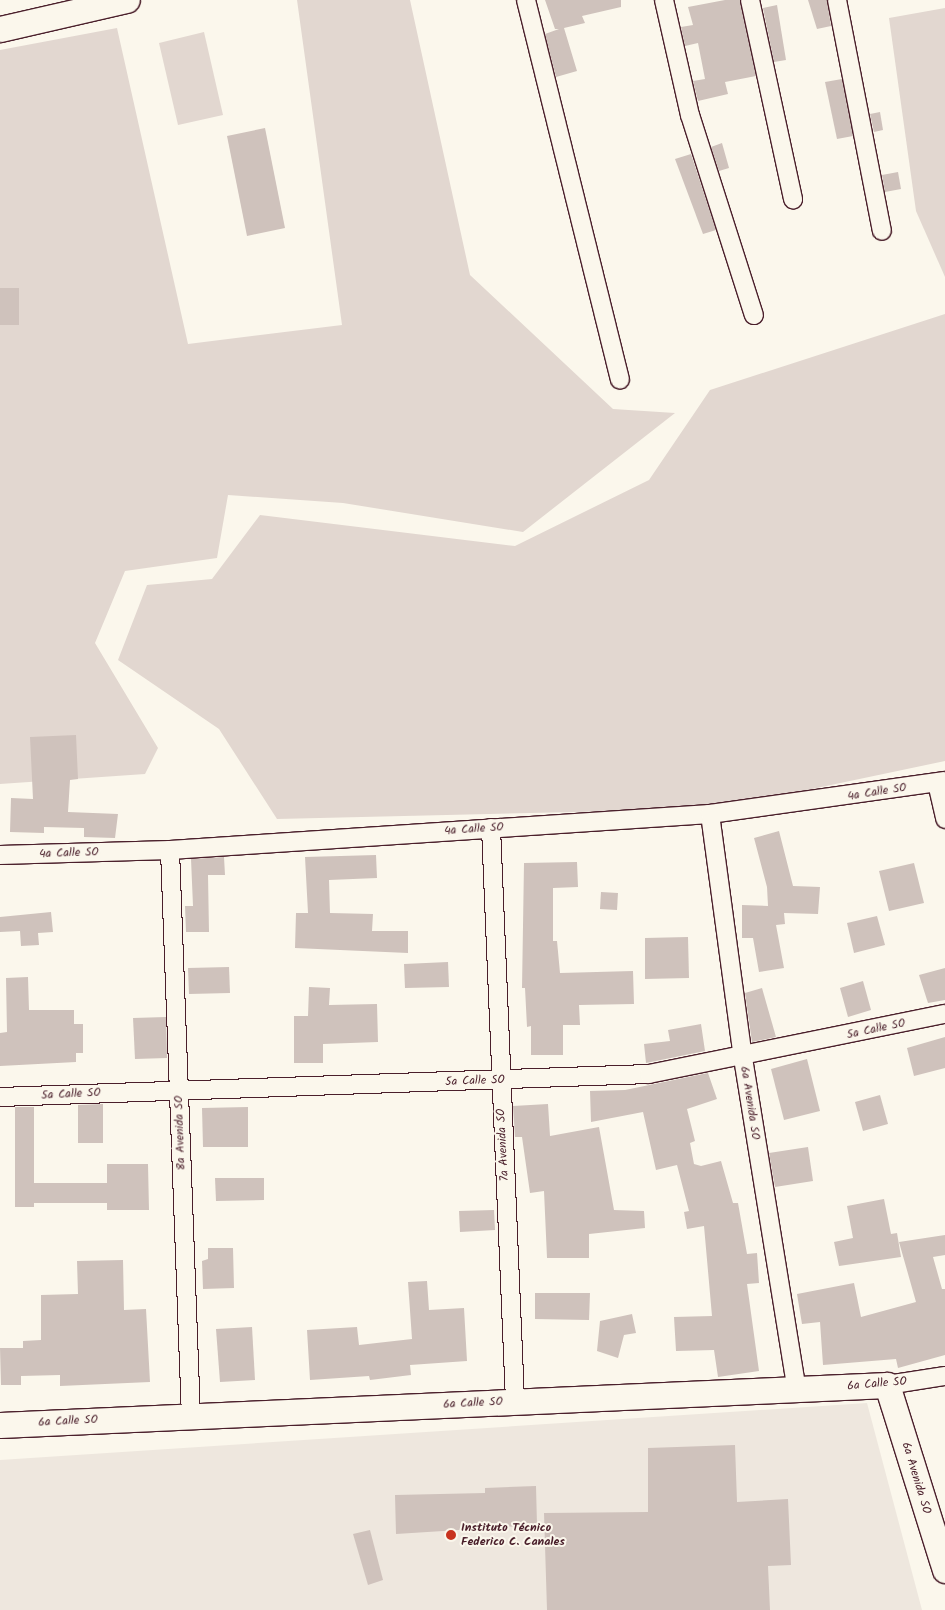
<!DOCTYPE html>
<html>
<head>
<meta charset="utf-8">
<style>
  body { margin:0 }
  #map { position:relative; width:945px; height:1610px; overflow:hidden; background:#fbf7ec; font-family:Kalam,sans-serif }
  div>[style] { position:absolute }
  .built>* { inset:0; background:#eee7de }
  .green>* { inset:0; background:#e2d7d0 }
  .building>* { inset:0; background:#cfc2bc }
  .roads { filter:drop-shadow(1px 0 #4a1f2b) drop-shadow(-1px 0 #4a1f2b) drop-shadow(0 1px #4a1f2b) drop-shadow(0 -1px #4a1f2b) }
  .street>* { height:18px; margin:-9px; padding:0 9px; transform-origin:9px; border-radius:9px; background:#fbf7ec }
  .secondary>* { height:25px; margin:-12.5px; padding:0 12.5px; transform-origin:12.5px; border-radius:12.5px; background:#fbf7ec }
  .dots>* { width:14px; height:14px; translate:-50% -50%; box-sizing:border-box; border:2px solid #fbf7ec; border-radius:50% }
  span { translate:-50% -50%; white-space:nowrap; text-align:center; line-height:1.15; -webkit-text-stroke:4px #fbf7ec; paint-order:stroke }
  .street-label { font-size:12px; color:#4a1f2b }
  .poi-label { font-size:12px; color:#4a1f2b; font-weight:700 }
  .left { translate:0 -50%; text-align:left }
</style>
</head>
<body>
<div id="map">
  <div class="built">
    <div style="clip-path:polygon(867px 1403px,922px 1610px,0 1610px,0 1460px)"></div>
  </div>
  <div class="green">
    <div style="clip-path:polygon(297px 0,410px 0,470px 275px,613px 409px,675px 413px,523px 532px,343px 503px,228px 495px,217px 558px,125px 571px,95px 643px,158px 748px,145px 774px,0 784px,0 50px,117px 28px,188px 344px,342px 325px)"></div>
    <div style="clip-path:polygon(945px 8px,945px 277px,916px 211px,889px 18px)"></div>
    <div style="clip-path:polygon(204px 32px,223px 115px,178px 125px,159px 43px)"></div>
    <div style="clip-path:polygon(945px 314px,945px 761px,683px 816px,683px 807px,661px 810px,277px 819px,219px 729px,118px 660px,147px 585px,212px 579px,260px 515px,515px 546px,649px 480px,710px 390px)"></div>
  </div>
  <div class="building">
    <div style="clip-path:polygon(545px 0,621px 0,621px 7px,582px 16px,585px 23px,564px 28px,577px 71px,556px 77px,545px 34px,559px 29px,555px 29px)"></div>
    <div style="clip-path:polygon(725px 0,740px 0,756px 76px,725px 82px,728px 94px,698px 101px,693px 81px,705px 79px,698px 43px,685px 46px,681px 27px,693px 25px,688px 7px)"></div>
    <div style="clip-path:polygon(808px 0,827px 0,831px 26px,817px 29px)"></div>
    <div style="clip-path:polygon(777px 5px,786px 60px,774px 62px,763px 8px)"></div>
    <div style="clip-path:polygon(842px 79px,853px 136px,837px 139px,825px 82px)"></div>
    <div style="clip-path:polygon(880px 112px,883px 130px,874px 132px,870px 114px)"></div>
    <div style="clip-path:polygon(265px 128px,285px 228px,247px 236px,227px 136px)"></div>
    <div style="clip-path:polygon(722px 143px,729px 168px,719px 171px,711px 147px)"></div>
    <div style="clip-path:polygon(691px 154px,716px 230px,703px 234px,675px 159px)"></div>
    <div style="clip-path:polygon(898px 172px,901px 189px,885px 192px,882px 175px)"></div>
    <div style="clip-path:polygon(0 288px,19px 288px,19px 325px,0 325px)"></div>
    <div style="clip-path:polygon(76px 735px,78px 779px,70px 780px,68px 812px,118px 814px,115px 838px,84px 837px,84px 828px,44px 827px,44px 833px,10px 832px,11px 798px,33px 799px,30px 737px)"></div>
    <div style="clip-path:polygon(779px 831px,793px 886px,820px 887px,818px 914px,784px 913px,785px 924px,776px 925px,784px 968px,759px 972px,753px 938px,742px 938px,742px 905px,768px 906px,767px 887px,754px 838px)"></div>
    <div style="clip-path:polygon(376px 855px,377px 878px,329px 880px,330px 913px,373px 914px,372px 931px,408px 931px,408px 953px,295px 948px,296px 913px,308px 913px,305px 857px)"></div>
    <div style="clip-path:polygon(224px 857px,225px 875px,208px 875px,209px 932px,186px 932px,185px 906px,193px 906px,191px 859px)"></div>
    <div style="clip-path:polygon(577px 862px,578px 887px,553px 888px,553px 941px,557px 941px,560px 973px,633px 971px,634px 1004px,579px 1005px,580px 1025px,563px 1025px,563px 1055px,531px 1055px,531px 1026px,527px 1027px,525px 988px,522px 988px,524px 863px)"></div>
    <div style="clip-path:polygon(914px 863px,924px 903px,889px 911px,879px 871px)"></div>
    <div style="clip-path:polygon(601px 892px,618px 893px,617px 910px,600px 909px)"></div>
    <div style="clip-path:polygon(51px 912px,53px 932px,38px 933px,39px 945px,21px 946px,20px 931px,0 932px,0 917px)"></div>
    <div style="clip-path:polygon(877px 916px,885px 945px,854px 953px,847px 923px)"></div>
    <div style="clip-path:polygon(688px 937px,689px 978px,645px 979px,645px 938px)"></div>
    <div style="clip-path:polygon(448px 962px,449px 987px,405px 988px,404px 964px)"></div>
    <div style="clip-path:polygon(229px 967px,230px 993px,189px 994px,188px 968px)"></div>
    <div style="clip-path:polygon(945px 968px,945px 1000px,928px 1003px,919px 975px)"></div>
    <div style="clip-path:polygon(28px 977px,29px 1010px,74px 1010px,74px 1024px,83px 1024px,83px 1053px,76px 1053px,76px 1062px,0 1066px,0 1033px,7px 1032px,6px 978px)"></div>
    <div style="clip-path:polygon(863px 981px,871px 1010px,848px 1017px,840px 988px)"></div>
    <div style="clip-path:polygon(309px 987px,330px 988px,329px 1005px,377px 1004px,378px 1042px,323px 1044px,323px 1063px,294px 1063px,294px 1016px,308px 1016px)"></div>
    <div style="clip-path:polygon(762px 988px,776px 1037px,752px 1042px,745px 993px)"></div>
    <div style="clip-path:polygon(166px 1017px,167px 1058px,135px 1059px,133px 1018px)"></div>
    <div style="clip-path:polygon(701px 1024px,705px 1051px,646px 1063px,644px 1044px,670px 1041px,668px 1030px)"></div>
    <div style="clip-path:polygon(945px 1037px,945px 1068px,914px 1076px,907px 1048px)"></div>
    <div style="clip-path:polygon(807px 1059px,820px 1111px,784px 1120px,771px 1069px)"></div>
    <div style="clip-path:polygon(708px 1073px,717px 1099px,687px 1109px,695px 1141px,690px 1143px,694px 1164px,701px 1166px,721px 1161px,733px 1203px,738px 1203px,747px 1254px,757px 1253px,759px 1283px,747px 1284px,759px 1371px,718px 1377px,714px 1350px,676px 1351px,674px 1317px,712px 1316px,704px 1226px,687px 1229px,684px 1212px,689px 1211px,677px 1165px,656px 1170px,643px 1112px,591px 1122px,590px 1091px,625px 1090px)"></div>
    <div style="clip-path:polygon(880px 1095px,888px 1124px,863px 1131px,855px 1102px)"></div>
    <div style="clip-path:polygon(103px 1104px,103px 1143px,78px 1143px,78px 1105px)"></div>
    <div style="clip-path:polygon(548px 1104px,550px 1136px,599px 1127px,614px 1210px,644px 1211px,645px 1228px,589px 1234px,589px 1258px,547px 1258px,544px 1191px,530px 1193px,522px 1137px,515px 1137px,513px 1106px)"></div>
    <div style="clip-path:polygon(15px 1107px,34px 1107px,34px 1183px,107px 1183px,107px 1164px,148px 1164px,149px 1210px,107px 1210px,107px 1203px,34px 1203px,34px 1207px,15px 1207px)"></div>
    <div style="clip-path:polygon(248px 1107px,248px 1147px,203px 1147px,202px 1108px)"></div>
    <div style="clip-path:polygon(808px 1147px,813px 1181px,775px 1187px,769px 1153px)"></div>
    <div style="clip-path:polygon(215px 1178px,264px 1178px,264px 1200px,216px 1201px)"></div>
    <div style="clip-path:polygon(884px 1199px,891px 1234px,897px 1233px,901px 1257px,839px 1266px,834px 1242px,853px 1238px,847px 1206px)"></div>
    <div style="clip-path:polygon(494px 1210px,495px 1230px,460px 1232px,459px 1211px)"></div>
    <div style="clip-path:polygon(945px 1235px,945px 1255px,933px 1257px,942px 1289px,945px 1289px,945px 1355px,898px 1368px,896px 1359px,823px 1365px,820px 1322px,802px 1324px,797px 1294px,854px 1283px,861px 1317px,916px 1302px,899px 1242px)"></div>
    <div style="clip-path:polygon(208px 1248px,233px 1248px,234px 1288px,203px 1289px,202px 1261px,208px 1259px)"></div>
    <div style="clip-path:polygon(123px 1260px,124px 1310px,146px 1309px,150px 1382px,60px 1386px,60px 1375px,21px 1376px,21px 1385px,1px 1385px,0 1348px,23px 1348px,23px 1341px,41px 1340px,41px 1295px,78px 1294px,77px 1261px)"></div>
    <div style="clip-path:polygon(427px 1281px,429px 1310px,464px 1308px,467px 1361px,410px 1365px,411px 1375px,370px 1380px,369px 1376px,310px 1380px,307px 1330px,357px 1327px,359px 1345px,412px 1339px,408px 1282px)"></div>
    <div style="clip-path:polygon(535px 1293px,590px 1293px,589px 1320px,535px 1319px)"></div>
    <div style="clip-path:polygon(632px 1314px,636px 1333px,624px 1335px,618px 1358px,597px 1351px,600px 1321px)"></div>
    <div style="clip-path:polygon(252px 1327px,255px 1380px,220px 1382px,216px 1329px)"></div>
    <div style="clip-path:polygon(735px 1445px,737px 1502px,788px 1499px,791px 1565px,768px 1566px,770px 1610px,547px 1610px,544px 1513px,648px 1512px,648px 1448px)"></div>
    <div style="clip-path:polygon(536px 1486px,537px 1525px,396px 1534px,395px 1495px,485px 1493px,485px 1488px)"></div>
    <div style="clip-path:polygon(370px 1530px,383px 1580px,368px 1585px,353px 1534px)"></div>
  </div>
  <div class="roads">
    <div class="street">
      <div style="left:526px;top:0;width:391px;rotate:76.1deg"></div>
      <div style="left:664px;top:0;width:118px;rotate:77.3deg"></div>
      <div style="left:690px;top:115px;width:210px;rotate:72.3deg"></div>
      <div style="left:750px;top:0;width:204px;rotate:77.8deg"></div>
      <div style="left:837px;top:0;width:235px;rotate:79deg"></div>
      <div style="left:937px;top:783px;width:37px;rotate:77deg"></div>
      <div style="left:710px;top:814px;width:246px;rotate:82.3deg"></div>
      <div style="left:743px;top:1058px;width:336px;rotate:80.8deg"></div>
      <div style="left:491px;top:828px;width:574px;rotate:87.6deg"></div>
      <div style="left:170px;top:850px;width:566px;rotate:87.88deg"></div>
      <div style="left:0;top:855px;width:170px;rotate:-1.7deg"></div>
      <div style="left:170px;top:850px;width:541px;rotate:-3.81deg"></div>
      <div style="left:710px;top:814px;width:237px;rotate:-8deg"></div>
      <div style="left:0;top:1097px;width:649px;rotate:-2.03deg"></div>
      <div style="left:649px;top:1074px;width:302px;rotate:-11.5deg"></div>
      <div style="left:887px;top:1385px;width:59px;rotate:-8.8deg"></div>
    </div>
    <div class="secondary">
      <div style="left:0;top:29px;width:130px;rotate:-12.9deg"></div>
      <div style="left:0;top:1425px;width:888px;rotate:-2.58deg"></div>
      <div style="left:887px;top:1385px;width:194px;rotate:72.6deg"></div>
    </div>
  </div>
  <div class="dots">
    <div style="left:451px;top:1535px;background:#c8321e"></div>
  </div>
  <div class="street-label">
    <span style="left:877px;top:792px;rotate:-9deg">4a Calle SO</span>
    <span style="left:474px;top:829px;rotate:-4deg">4a Calle SO</span>
    <span style="left:69px;top:853px;rotate:-2deg">4a Calle SO</span>
    <span style="left:876px;top:1029px;rotate:-12deg">5a Calle SO</span>
    <span style="left:475px;top:1081px;rotate:-2deg">5a Calle SO</span>
    <span style="left:71px;top:1094px;rotate:-3deg">5a Calle SO</span>
    <span style="left:750px;top:1103px;rotate:81deg">6a Avenida SO</span>
    <span style="left:180px;top:1133px;rotate:-92deg">8a Avenida SO</span>
    <span style="left:503px;top:1145px;rotate:-93deg">7a Avenida SO</span>
    <span style="left:877px;top:1384px;rotate:-5deg">6a Calle SO</span>
    <span style="left:473px;top:1403px;rotate:-3deg">6a Calle SO</span>
    <span style="left:68px;top:1421px;rotate:-3deg">6a Calle SO</span>
    <span style="left:916px;top:1478px;rotate:73deg">6a Avenida SO</span>
  </div>
  <div class="poi-label">
    <span class="left" style="left:461px;top:1535px">Instituto Técnico<br>Federico C. Canales</span>
  </div>
</div>
</body>
</html>
